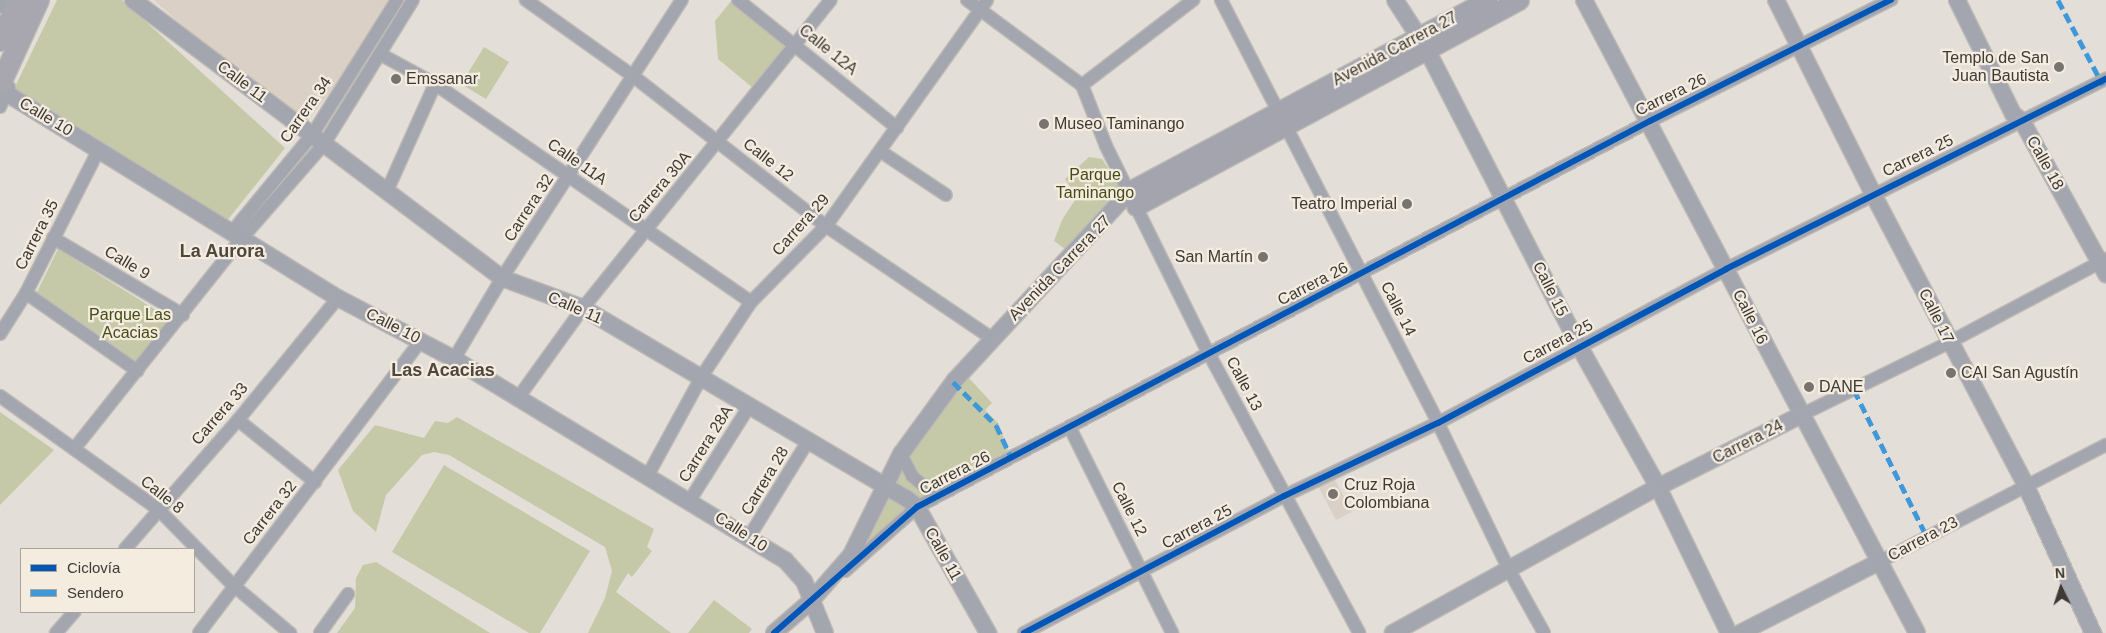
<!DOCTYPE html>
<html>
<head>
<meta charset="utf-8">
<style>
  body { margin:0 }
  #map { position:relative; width:2106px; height:633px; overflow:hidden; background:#e3ded8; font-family:Helvetica,sans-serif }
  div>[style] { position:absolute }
  .built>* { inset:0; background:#dad0c5 }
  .green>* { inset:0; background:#c6c9a7 }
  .roads { filter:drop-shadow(1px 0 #bebab5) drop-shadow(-1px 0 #bebab5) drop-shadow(0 1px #bebab5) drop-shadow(0 -1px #bebab5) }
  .minor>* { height:12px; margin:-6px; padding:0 6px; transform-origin:6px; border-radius:6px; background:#a4a6af }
  .tertiary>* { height:16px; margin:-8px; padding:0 8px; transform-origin:8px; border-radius:8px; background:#a4a6af }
  .secondary>* { height:19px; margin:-9.5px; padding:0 9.5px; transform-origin:9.5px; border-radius:9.5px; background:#a3a4ae }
  .primary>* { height:20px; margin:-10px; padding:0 10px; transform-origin:10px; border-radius:10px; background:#a8a7af }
  .quiet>* { height:5px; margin-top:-2.5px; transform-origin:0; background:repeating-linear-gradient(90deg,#3f98d8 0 10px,transparent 0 15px) }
  .cycleway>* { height:6px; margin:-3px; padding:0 3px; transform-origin:3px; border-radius:3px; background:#0057b8 }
  .dots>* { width:14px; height:14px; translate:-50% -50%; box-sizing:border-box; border:2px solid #f5ece0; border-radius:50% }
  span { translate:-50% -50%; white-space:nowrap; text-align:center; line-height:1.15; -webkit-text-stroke:4.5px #f5ece0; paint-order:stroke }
  .street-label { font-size:16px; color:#3d3935 }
  .poi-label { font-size:16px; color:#3d3935 }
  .right { translate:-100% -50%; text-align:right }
  .left { translate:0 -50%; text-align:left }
  .park-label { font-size:16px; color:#444b16 }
  .neighbourhood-label { font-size:18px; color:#4e473d; font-weight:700 }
  .legend { position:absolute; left:20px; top:548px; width:175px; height:65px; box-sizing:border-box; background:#f5ece0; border:1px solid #aba49c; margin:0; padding:6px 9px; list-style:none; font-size:15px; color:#3d3935 }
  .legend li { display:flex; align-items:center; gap:10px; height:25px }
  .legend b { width:25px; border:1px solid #aba49c }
  .north { position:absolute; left:2036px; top:563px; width:50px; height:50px; -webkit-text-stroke:4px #f5ece0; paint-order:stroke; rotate:356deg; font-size:14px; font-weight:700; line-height:20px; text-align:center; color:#3d3935 }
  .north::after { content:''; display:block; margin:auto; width:18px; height:22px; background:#3d3935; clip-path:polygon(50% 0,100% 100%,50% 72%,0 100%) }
</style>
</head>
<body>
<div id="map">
  <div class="built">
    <div style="clip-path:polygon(154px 0,391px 0,328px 95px,298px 132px)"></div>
    <div style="clip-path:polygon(1334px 478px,1352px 512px,1336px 520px,1318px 486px)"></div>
  </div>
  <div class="green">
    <div style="clip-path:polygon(57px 0,122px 0,285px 148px,226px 222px,13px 91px)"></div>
    <div style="clip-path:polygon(732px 0,788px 45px,753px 88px,718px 59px,715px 21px)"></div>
    <div style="clip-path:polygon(484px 47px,509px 62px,486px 99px,461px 84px)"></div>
    <div style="clip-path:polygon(1089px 157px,1102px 159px,1122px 189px,1068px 251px,1054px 241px,1062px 220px,1077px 197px,1065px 179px)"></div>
    <div style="clip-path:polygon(58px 249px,172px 320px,137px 362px,37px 292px)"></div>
    <div style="clip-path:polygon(968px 377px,992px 403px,985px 410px,997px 422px,1008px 447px,1007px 454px,972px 472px,934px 484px,913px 470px,906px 453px,930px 416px)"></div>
    <div style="clip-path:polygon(0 412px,54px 450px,0 505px)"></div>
    <div style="clip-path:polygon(457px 417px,654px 529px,647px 547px,652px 551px,632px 577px,628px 573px,616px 592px,671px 633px,588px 633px,605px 598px,612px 571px,605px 547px,449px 455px,434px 452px,422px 455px,386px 495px,376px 532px,353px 511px,338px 470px,375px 425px,424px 438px,435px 421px,448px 423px)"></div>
    <div style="clip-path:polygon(444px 465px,590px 551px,540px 633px,529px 633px,392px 552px)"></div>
    <div style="clip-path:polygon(902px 467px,935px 493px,917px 504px,893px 486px)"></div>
    <div style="clip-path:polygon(890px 494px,911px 507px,861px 554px,875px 519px)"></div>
    <div style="clip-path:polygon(376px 562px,490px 633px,337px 633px,355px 608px,356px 578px,363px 565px)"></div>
    <div style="clip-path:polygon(714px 600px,752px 629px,749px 633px,688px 633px)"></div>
  </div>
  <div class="roads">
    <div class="minor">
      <div style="left:526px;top:0;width:131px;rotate:35.4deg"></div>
      <div style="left:633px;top:76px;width:244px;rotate:37.9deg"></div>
      <div style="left:826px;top:226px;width:202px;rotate:34.1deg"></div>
      <div style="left:738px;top:0;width:204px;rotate:38.8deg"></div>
      <div style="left:967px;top:0;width:143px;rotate:36.5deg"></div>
      <div style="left:1082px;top:85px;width:66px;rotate:68.5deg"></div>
      <div style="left:1106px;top:146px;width:230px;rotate:63.7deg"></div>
      <div style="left:1208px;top:352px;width:319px;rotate:61.7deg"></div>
      <div style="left:1221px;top:0;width:475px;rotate:62.8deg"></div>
      <div style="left:1438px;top:423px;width:163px;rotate:64.2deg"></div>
      <div style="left:1509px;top:570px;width:72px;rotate:60.9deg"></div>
      <div style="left:0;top:7px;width:8px;rotate:-67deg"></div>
      <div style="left:380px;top:54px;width:63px;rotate:28.6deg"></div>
      <div style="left:435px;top:84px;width:384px;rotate:34.6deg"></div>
      <div style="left:1082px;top:85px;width:140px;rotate:-37.4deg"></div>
      <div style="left:0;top:107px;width:22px;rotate:-66deg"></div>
      <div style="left:880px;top:151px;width:79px;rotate:33.7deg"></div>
      <div style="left:387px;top:191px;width:117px;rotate:-65.8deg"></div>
      <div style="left:232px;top:232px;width:126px;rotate:-50.5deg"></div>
      <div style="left:312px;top:135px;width:160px;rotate:-57.8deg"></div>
      <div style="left:53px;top:238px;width:151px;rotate:30.6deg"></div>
      <div style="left:26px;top:293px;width:136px;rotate:34.9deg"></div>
      <div style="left:0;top:334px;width:49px;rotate:-57.6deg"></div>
      <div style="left:26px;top:293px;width:161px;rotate:-63.1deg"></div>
      <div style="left:454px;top:359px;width:94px;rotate:-59.3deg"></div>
      <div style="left:502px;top:278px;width:331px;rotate:-57.1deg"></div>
      <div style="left:0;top:396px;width:194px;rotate:35.6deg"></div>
      <div style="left:158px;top:509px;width:107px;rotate:45.4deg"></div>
      <div style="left:233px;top:585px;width:75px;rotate:40.1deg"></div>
      <div style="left:518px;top:398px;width:111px;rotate:-54.2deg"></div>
      <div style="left:583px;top:308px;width:395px;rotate:-51.2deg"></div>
      <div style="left:1801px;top:415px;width:166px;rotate:-26.1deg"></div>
      <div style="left:1950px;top:342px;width:177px;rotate:-28deg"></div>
      <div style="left:238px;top:420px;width:99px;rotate:38.8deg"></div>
      <div style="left:1070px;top:428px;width:229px;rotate:63.5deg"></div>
      <div style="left:74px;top:449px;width:270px;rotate:-51.5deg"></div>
      <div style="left:242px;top:238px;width:125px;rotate:-48.9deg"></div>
      <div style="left:324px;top:144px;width:169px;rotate:-58.3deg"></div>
      <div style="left:901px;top:454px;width:25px;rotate:63deg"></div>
      <div style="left:912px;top:476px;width:16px;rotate:40deg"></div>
      <div style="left:924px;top:486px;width:15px;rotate:20deg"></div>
      <div style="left:938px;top:491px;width:12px;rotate:-5deg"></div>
      <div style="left:648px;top:475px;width:113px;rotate:-61.4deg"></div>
      <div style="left:702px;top:376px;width:89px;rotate:-56.5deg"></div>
      <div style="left:751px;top:302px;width:107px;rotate:-45.4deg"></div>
      <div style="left:826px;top:226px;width:277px;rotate:-54.5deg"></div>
      <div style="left:690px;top:500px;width:112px;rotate:-57.7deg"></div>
      <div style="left:749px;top:537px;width:113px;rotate:-58.4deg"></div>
      <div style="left:125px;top:549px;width:171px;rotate:-48.8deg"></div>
      <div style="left:238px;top:420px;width:158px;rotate:-50.7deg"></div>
      <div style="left:1879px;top:562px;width:255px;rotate:-27.3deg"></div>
      <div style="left:845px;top:571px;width:96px;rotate:-41.6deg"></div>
      <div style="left:917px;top:507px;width:828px;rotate:-27.77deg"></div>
      <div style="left:1650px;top:121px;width:270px;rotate:-26.7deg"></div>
      <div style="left:56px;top:633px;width:28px;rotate:-49deg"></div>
      <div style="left:199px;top:633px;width:367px;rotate:-52.8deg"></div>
      <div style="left:320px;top:633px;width:48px;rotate:-54.3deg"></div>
      <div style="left:1024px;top:633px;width:294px;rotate:-27.8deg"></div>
      <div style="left:1284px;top:496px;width:170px;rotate:-25.4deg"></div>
      <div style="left:1438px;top:423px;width:327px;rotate:-28.1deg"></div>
      <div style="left:1726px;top:269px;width:425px;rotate:-26.6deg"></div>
    </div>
    <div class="tertiary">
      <div style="left:133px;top:0;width:462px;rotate:37deg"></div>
      <div style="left:502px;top:278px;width:86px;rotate:20.3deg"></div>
      <div style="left:583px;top:308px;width:375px;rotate:30.5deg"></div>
      <div style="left:906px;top:498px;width:14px;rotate:39deg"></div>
      <div style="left:917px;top:507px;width:145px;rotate:60.6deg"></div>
      <div style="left:1395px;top:0;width:57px;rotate:57.1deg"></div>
      <div style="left:1426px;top:48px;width:335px;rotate:62.8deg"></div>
      <div style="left:1579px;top:346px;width:162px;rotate:60.7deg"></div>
      <div style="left:1658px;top:487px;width:162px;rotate:64.1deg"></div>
      <div style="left:1584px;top:0;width:715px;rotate:62.25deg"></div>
      <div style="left:1776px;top:0;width:217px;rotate:63.4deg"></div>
      <div style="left:1873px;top:194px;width:330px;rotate:62.3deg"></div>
      <div style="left:2026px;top:486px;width:162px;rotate:65.5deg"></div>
      <div style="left:1957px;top:0;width:127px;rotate:63.8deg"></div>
      <div style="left:2013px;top:114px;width:11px;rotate:38deg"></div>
      <div style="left:2022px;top:121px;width:175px;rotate:61.2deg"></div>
      <div style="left:6px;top:93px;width:390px;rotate:31.7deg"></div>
      <div style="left:338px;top:298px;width:131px;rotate:27.7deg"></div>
      <div style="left:454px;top:359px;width:387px;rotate:31.3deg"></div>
      <div style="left:785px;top:560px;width:28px;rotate:48deg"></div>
      <div style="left:804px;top:581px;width:56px;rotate:68deg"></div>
      <div style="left:774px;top:633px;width:49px;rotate:-40.9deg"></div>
      <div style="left:811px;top:601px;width:61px;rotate:-49deg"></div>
      <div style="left:851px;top:555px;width:113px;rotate:-63.7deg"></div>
      <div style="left:901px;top:454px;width:92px;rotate:-53.9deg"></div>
      <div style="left:955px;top:380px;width:258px;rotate:-47.2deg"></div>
      <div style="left:1393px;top:633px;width:303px;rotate:-28.9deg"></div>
      <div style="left:1658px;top:487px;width:160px;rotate:-26.7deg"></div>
      <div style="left:1740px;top:633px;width:156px;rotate:-27.1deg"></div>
    </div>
    <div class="secondary">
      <div style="left:1130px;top:191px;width:405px;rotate:-28.1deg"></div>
      <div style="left:1136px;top:206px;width:435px;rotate:-28.3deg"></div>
    </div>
    <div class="primary">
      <div style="left:0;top:41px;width:45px;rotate:-65.1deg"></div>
      <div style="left:0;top:85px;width:94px;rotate:-65.4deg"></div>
    </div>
  </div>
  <div class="quiet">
    <div style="left:2058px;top:0;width:96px;rotate:62.1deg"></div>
    <div style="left:953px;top:382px;width:61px;rotate:45deg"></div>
    <div style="left:996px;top:425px;width:38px;rotate:65deg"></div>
    <div style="left:1854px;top:390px;width:164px;rotate:63.6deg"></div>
  </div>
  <div class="cycleway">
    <div style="left:774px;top:633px;width:191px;rotate:-41.4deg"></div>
    <div style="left:917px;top:507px;width:828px;rotate:-27.77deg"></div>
    <div style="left:1650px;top:121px;width:270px;rotate:-26.7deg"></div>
    <div style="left:1024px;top:633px;width:294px;rotate:-27.8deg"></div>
    <div style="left:1284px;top:496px;width:170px;rotate:-25.4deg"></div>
    <div style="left:1438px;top:423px;width:327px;rotate:-28.1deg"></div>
    <div style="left:1726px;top:269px;width:425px;rotate:-26.6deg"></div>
  </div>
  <div class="dots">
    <div style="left:2059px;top:67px;background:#77736e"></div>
    <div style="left:396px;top:79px;background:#77736e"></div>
    <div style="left:1044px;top:124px;background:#77736e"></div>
    <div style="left:1407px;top:204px;background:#77736e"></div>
    <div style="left:1263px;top:257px;background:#77736e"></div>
    <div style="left:1951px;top:373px;background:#77736e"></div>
    <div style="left:1809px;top:387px;background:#77736e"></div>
    <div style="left:1333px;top:494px;background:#77736e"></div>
  </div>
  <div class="street-label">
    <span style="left:1395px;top:49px;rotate:-28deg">Avenida Carrera 27</span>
    <span style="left:828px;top:50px;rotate:39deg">Calle 12A</span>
    <span style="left:242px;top:82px;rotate:37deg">Calle 11</span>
    <span style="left:1671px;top:95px;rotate:-26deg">Carrera 26</span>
    <span style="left:306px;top:110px;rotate:-55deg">Carrera 34</span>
    <span style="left:46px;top:117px;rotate:31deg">Calle 10</span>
    <span style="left:1918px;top:156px;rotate:-26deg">Carrera 25</span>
    <span style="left:768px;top:160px;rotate:38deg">Calle 12</span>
    <span style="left:577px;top:162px;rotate:35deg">Calle 11A</span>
    <span style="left:2045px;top:163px;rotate:61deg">Calle 18</span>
    <span style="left:660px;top:187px;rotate:-50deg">Carrera 30A</span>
    <span style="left:529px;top:208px;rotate:-57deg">Carrera 32</span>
    <span style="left:801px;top:225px;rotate:-48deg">Carrera 29</span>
    <span style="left:37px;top:235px;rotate:-63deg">Carrera 35</span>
    <span style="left:127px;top:263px;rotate:31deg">Calle 9</span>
    <span style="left:1060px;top:268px;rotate:-46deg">Avenida Carrera 27</span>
    <span style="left:1313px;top:284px;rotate:-27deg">Carrera 26</span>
    <span style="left:1550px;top:289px;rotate:63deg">Calle 15</span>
    <span style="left:575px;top:308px;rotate:24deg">Calle 11</span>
    <span style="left:1398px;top:309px;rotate:63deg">Calle 14</span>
    <span style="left:1936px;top:316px;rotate:63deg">Calle 17</span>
    <span style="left:1750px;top:317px;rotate:63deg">Calle 16</span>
    <span style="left:393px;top:326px;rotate:27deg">Calle 10</span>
    <span style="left:1558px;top:342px;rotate:-28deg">Carrera 25</span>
    <span style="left:1244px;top:384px;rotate:62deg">Calle 13</span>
    <span style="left:220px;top:414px;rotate:-49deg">Carrera 33</span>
    <span style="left:1748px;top:442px;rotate:-27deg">Carrera 24</span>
    <span style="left:706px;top:444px;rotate:-58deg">Carrera 28A</span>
    <span style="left:955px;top:473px;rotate:-27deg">Carrera 26</span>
    <span style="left:765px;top:481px;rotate:-59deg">Carrera 28</span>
    <span style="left:162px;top:495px;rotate:39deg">Calle 8</span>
    <span style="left:1129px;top:509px;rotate:63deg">Calle 12</span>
    <span style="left:270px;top:513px;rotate:-52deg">Carrera 32</span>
    <span style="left:1197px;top:527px;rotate:-28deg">Carrera 25</span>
    <span style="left:741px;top:532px;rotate:33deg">Calle 10</span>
    <span style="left:1923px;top:539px;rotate:-28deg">Carrera 23</span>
    <span style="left:943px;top:554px;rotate:61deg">Calle 11</span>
  </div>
  <div class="poi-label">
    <span class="right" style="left:2049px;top:67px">Templo de San<br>Juan Bautista</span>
    <span class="left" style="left:406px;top:79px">Emssanar</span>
    <span class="left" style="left:1054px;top:124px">Museo Taminango</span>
    <span class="right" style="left:1397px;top:204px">Teatro Imperial</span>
    <span class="right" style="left:1253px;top:257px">San Martín</span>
    <span class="left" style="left:1961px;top:373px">CAI San Agustín</span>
    <span class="left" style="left:1819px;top:387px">DANE</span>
    <span class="left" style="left:1344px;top:494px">Cruz Roja<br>Colombiana</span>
  </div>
  <div class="park-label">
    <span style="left:1095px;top:184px">Parque<br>Taminango</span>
    <span style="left:130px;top:324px">Parque Las<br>Acacias</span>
  </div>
  <div class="neighbourhood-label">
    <span style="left:222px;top:251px">La Aurora</span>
    <span style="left:443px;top:370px">Las Acacias</span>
  </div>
  <ul class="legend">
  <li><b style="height:6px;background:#0057b8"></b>Ciclovía</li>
  <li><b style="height:6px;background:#3f98d8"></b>Sendero</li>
  </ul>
  <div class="north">N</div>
</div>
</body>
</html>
